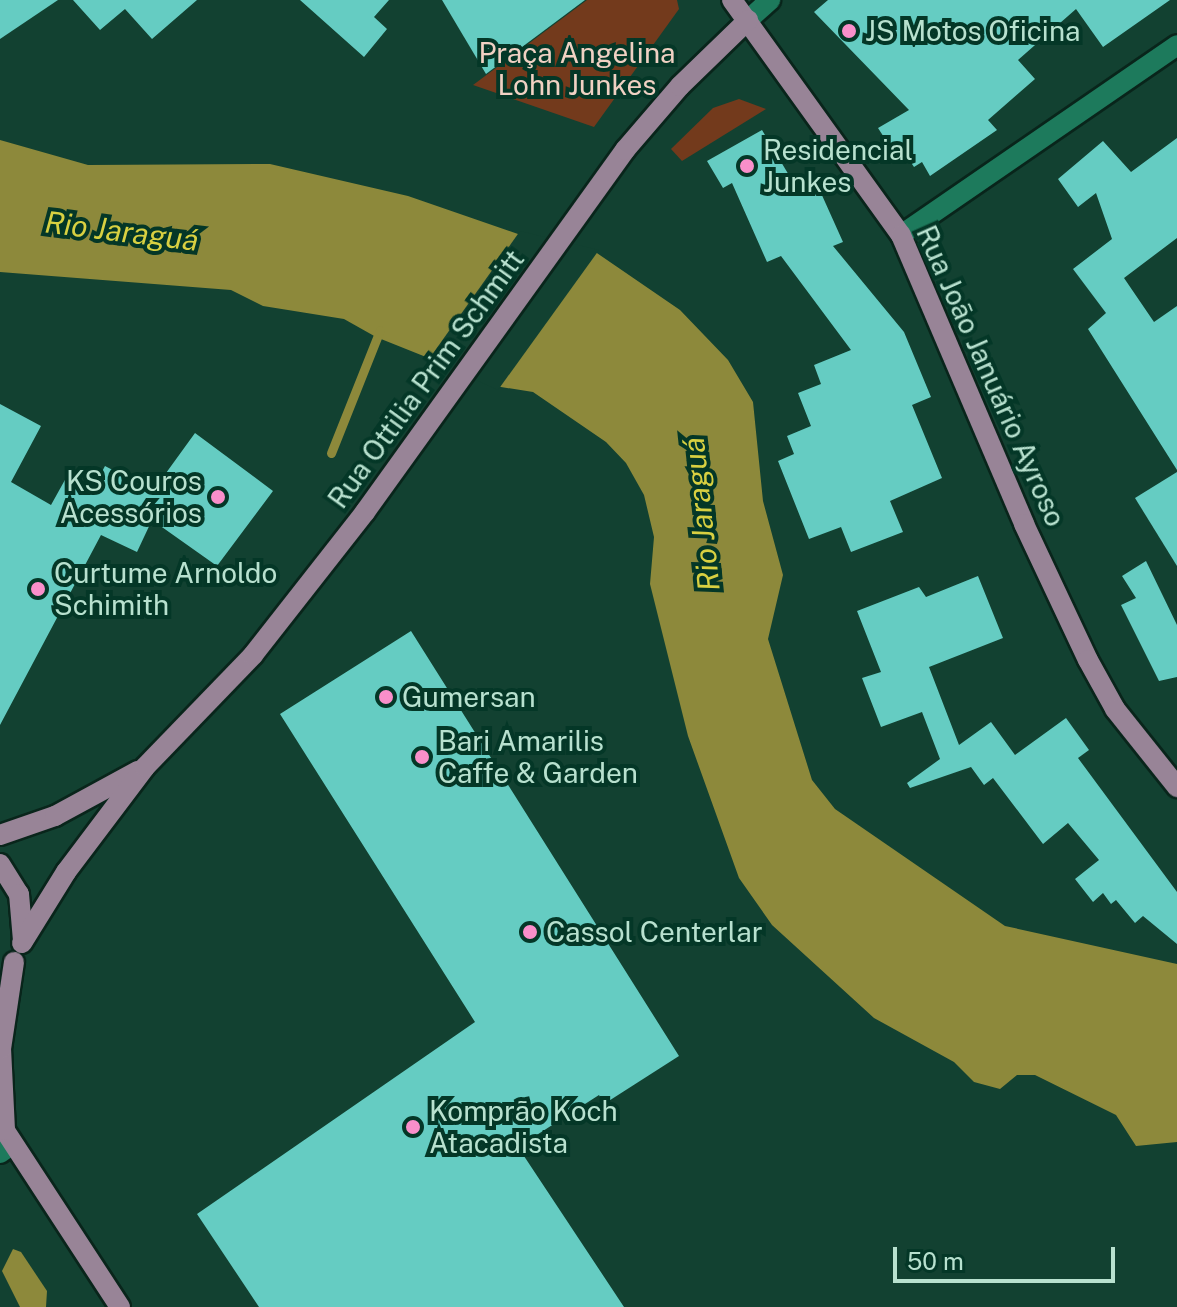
<!DOCTYPE html>
<html>
<head>
<meta charset="utf-8">
<style>
  body { margin:0 }
  #map { position:relative; width:1177px; height:1307px; overflow:hidden; background:#124131; font-family:"Public Sans",sans-serif }
  div>[style] { position:absolute }
  .green>* { inset:0; background:#733a1c }
  .water>* { inset:0; background:#8d893b }
  .pier>* { inset:0; background:#124131 }
  .stream>* { height:9px; margin:-4.5px; padding:0 4.5px; transform-origin:4.5px; border-radius:4.5px; background:#8d893b }
  .building>* { inset:0; background:#65ccc2 }
  .roads { filter:drop-shadow(2px 0 #09251b) drop-shadow(-2px 0 #09251b) drop-shadow(0 2px #09251b) drop-shadow(0 -2px #09251b) }
  .minor>* { height:20px; margin:-10px; padding:0 10px; transform-origin:10px; border-radius:10px; background:#1d7a5c }
  .major>* { height:20px; margin:-10px; padding:0 10px; transform-origin:10px; border-radius:10px; background:#988497 }
  .dots>* { width:22px; height:22px; translate:-50% -50%; box-sizing:border-box; border:4px solid #043727; border-radius:50% }
  span { translate:-50% -50%; white-space:nowrap; text-align:center; line-height:1.15; -webkit-text-stroke:8px #043727; paint-order:stroke }
  .poi-label { font-size:28px; color:#b8e1cf }
  .left { translate:0 -50%; text-align:left }
  .right { translate:-100% -50%; text-align:right }
  .park-label { font-size:28px; color:#f0d1c3 }
  .street-label { font-size:28px; color:#b8e1cf }
  .water-label { font-size:30px; color:#d8d041; font-style:italic }
  .scale { position:absolute; left:893px; top:1247px; width:222px; height:36px; box-sizing:border-box; border:4px solid #b8e1cf; border-top:0; padding-left:10px; font-size:24px; line-height:28px; white-space:nowrap; color:#b8e1cf; -webkit-text-stroke:6px #043727; paint-order:stroke }
</style>
</head>
<body>
<div id="map">
  <div class="green">
    <div style="clip-path:polygon(587px 0,677px 0,679px 9px,594px 127px,473px 85px)"></div>
    <div style="clip-path:polygon(739px 99px,766px 109px,682px 161px,671px 149px,713px 108px)"></div>
  </div>
  <div class="water">
    <div style="clip-path:polygon(0 140px,88px 165px,270px 164px,408px 196px,518px 234px,591px 249px,680px 310px,728px 360px,753px 402px,763px 501px,783px 575px,768px 639px,812px 780px,835px 809px,1005px 926px,1177px 964px,1177px 1142px,1136px 1146px,1116px 1115px,1035px 1075px,1017px 1075px,1000px 1089px,974px 1082px,954px 1062px,874px 1018px,772px 925px,739px 878px,688px 736px,650px 584px,654px 537px,644px 495px,626px 463px,606px 442px,533px 392px,501px 387px,376px 337px,344px 319px,263px 306px,231px 290px,0 272px)"></div>
    <div style="clip-path:polygon(13px 1249px,21px 1252px,47px 1291px,46px 1307px,20px 1307px,2px 1271px)"></div>
  </div>
  <div class="pier">
    <div style="clip-path:polygon(520px 231px,599px 250px,498px 390px,429px 359px)"></div>
  </div>
  <div class="stream">
    <div style="left:331px;top:453px;width:132px;rotate:-68.3deg"></div>
  </div>
  <div class="building">
    <div style="clip-path:polygon(0 0,58px 0,0 39px)"></div>
    <div style="clip-path:polygon(73px 0,197px 0,152px 39px,125px 9px,100px 30px)"></div>
    <div style="clip-path:polygon(300px 0,389px 0,374px 17px,387px 29px,364px 57px)"></div>
    <div style="clip-path:polygon(442px 0,585px 0,486px 74px)"></div>
    <div style="clip-path:polygon(828px 0,1170px 0,1103px 47px,1076px 9px,1018px 60px,1035px 79px,988px 120px,997px 130px,930px 176px,922px 162px,914px 167px,908px 158px,900px 162px,878px 128px,909px 110px,814px 12px)"></div>
    <div style="clip-path:polygon(762px 130px,793px 182px,812px 173px,843px 242px,833px 246px,904px 332px,931px 397px,912px 405px,942px 478px,890px 501px,903px 532px,851px 552px,841px 527px,809px 539px,778px 461px,794px 454px,787px 436px,811px 426px,798px 393px,821px 384px,814px 365px,851px 350px,781px 256px,767px 262px,732px 183px,723px 188px,707px 161px)"></div>
    <div style="clip-path:polygon(1177px 138px,1177px 238px,1124px 278px,1154px 322px,1177px 306px,1177px 470px,1088px 329px,1106px 313px,1073px 269px,1112px 239px,1096px 193px,1078px 207px,1058px 179px,1103px 141px,1131px 172px)"></div>
    <div style="clip-path:polygon(0 404px,41px 426px,11px 482px,51px 505px,66px 478px,91px 492px,105px 466px,153px 491px,195px 433px,273px 491px,217px 566px,152px 520px,137px 552px,101px 535px,0 725px)"></div>
    <div style="clip-path:polygon(1177px 472px,1177px 566px,1135px 498px)"></div>
    <div style="clip-path:polygon(1146px 561px,1177px 625px,1177px 677px,1159px 681px,1121px 605px,1136px 598px,1122px 576px)"></div>
    <div style="clip-path:polygon(978px 576px,1003px 638px,929px 667px,959px 745px,991px 722px,1015px 755px,1066px 718px,1089px 750px,1078px 758px,1177px 892px,1177px 944px,1143px 916px,1135px 923px,1116px 900px,1111px 904px,1103px 893px,1093px 902px,1075px 879px,1099px 860px,1068px 823px,1043px 844px,993px 778px,984px 785px,971px 767px,910px 788px,907px 783px,940px 759px,922px 712px,881px 727px,862px 678px,881px 672px,857px 611px,919px 587px,926px 597px)"></div>
    <div style="clip-path:polygon(411px 631px,679px 1056px,604px 1104px,599px 1095px,518px 1147px,624px 1307px,259px 1307px,197px 1214px,475px 1022px,280px 714px)"></div>
  </div>
  <div class="roads">
    <div class="minor">
      <div style="left:748px;top:20px;width:30px;rotate:-42deg"></div>
      <div style="left:901px;top:235px;width:335px;rotate:-34.5deg"></div>
      <div style="left:0;top:1153px;width:16px;rotate:-35deg"></div>
    </div>
    <div class="major">
      <div style="left:732px;top:0;width:289px;rotate:54.3deg"></div>
      <div style="left:901px;top:235px;width:314px;rotate:66.9deg"></div>
      <div style="left:1024px;top:524px;width:150px;rotate:64.8deg"></div>
      <div style="left:1088px;top:660px;width:56px;rotate:61.1deg"></div>
      <div style="left:1115px;top:709px;width:100px;rotate:51.5deg"></div>
      <div style="left:0;top:835px;width:58px;rotate:-19.1deg"></div>
      <div style="left:55px;top:816px;width:94px;rotate:-28.5deg"></div>
      <div style="left:0;top:864px;width:36px;rotate:58deg"></div>
      <div style="left:19px;top:894px;width:47px;rotate:85.1deg"></div>
      <div style="left:22px;top:943px;width:84px;rotate:-58.2deg"></div>
      <div style="left:66px;top:872px;width:131px;rotate:-53deg"></div>
      <div style="left:145px;top:767px;width:156px;rotate:-46deg"></div>
      <div style="left:253px;top:655px;width:182px;rotate:-51.9deg"></div>
      <div style="left:365px;top:512px;width:446px;rotate:-54.3deg"></div>
      <div style="left:625px;top:150px;width:84px;rotate:-49.3deg"></div>
      <div style="left:680px;top:86px;width:95px;rotate:-44.1deg"></div>
      <div style="left:0;top:1123px;width:220px;rotate:56.9deg"></div>
      <div style="left:5px;top:1130px;width:81px;rotate:-92.8deg"></div>
      <div style="left:1px;top:1049px;width:88px;rotate:-81.5deg"></div>
    </div>
  </div>
  <div class="dots">
    <div style="left:849px;top:31px;background:#f98fca"></div>
    <div style="left:747px;top:166px;background:#f98fca"></div>
    <div style="left:218px;top:497px;background:#f98fca"></div>
    <div style="left:38px;top:589px;background:#f98fca"></div>
    <div style="left:386px;top:697px;background:#f98fca"></div>
    <div style="left:422px;top:757px;background:#f98fca"></div>
    <div style="left:530px;top:932px;background:#f98fca"></div>
    <div style="left:413px;top:1127px;background:#f98fca"></div>
  </div>
  <div class="poi-label">
    <span class="left" style="left:865px;top:31px">JS Motos Oficina</span>
    <span class="left" style="left:763px;top:166px">Residencial<br>Junkes</span>
    <span class="right" style="left:202px;top:497px">KS Couros<br>Acessórios</span>
    <span class="left" style="left:54px;top:589px">Curtume Arnoldo<br>Schimith</span>
    <span class="left" style="left:402px;top:697px">Gumersan</span>
    <span class="left" style="left:438px;top:757px">Bari Amarilis<br>Caffe &amp; Garden</span>
    <span class="left" style="left:546px;top:932px">Cassol Centerlar</span>
    <span class="left" style="left:429px;top:1127px">Komprão Koch<br>Atacadista</span>
  </div>
  <div class="park-label">
    <span style="left:577px;top:69px">Praça Angelina<br>Lohn Junkes</span>
  </div>
  <div class="street-label">
    <span style="left:991px;top:376px;rotate:66deg">Rua João Januário Ayroso</span>
    <span style="left:426px;top:379px;rotate:-54deg">Rua Ottilia Prim Schmitt</span>
  </div>
  <div class="water-label">
    <span style="left:122px;top:231px;rotate:7deg">Rio Jaraguá</span>
    <span style="left:701px;top:514px;rotate:-96deg">Rio Jaraguá</span>
  </div>
  <div class="scale">50 m</div>
</div>
</body>
</html>
